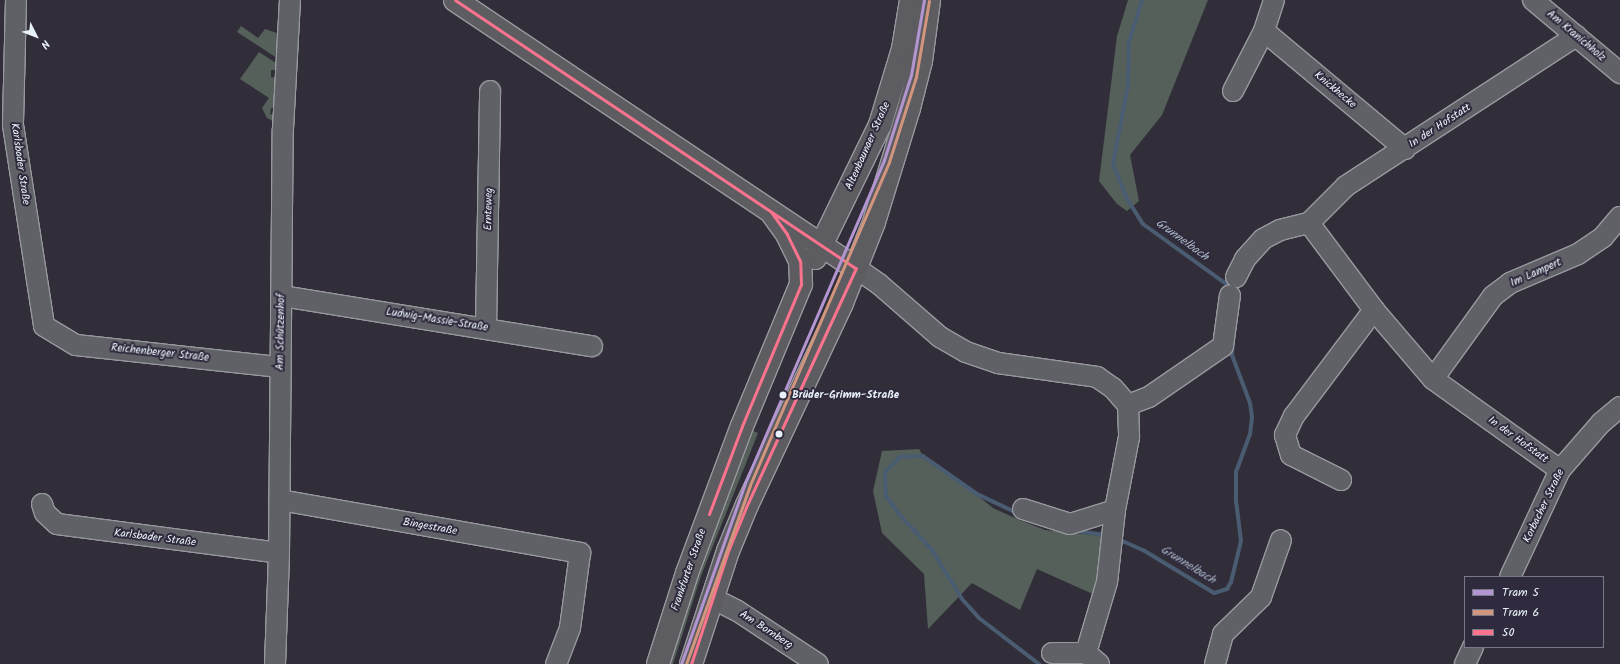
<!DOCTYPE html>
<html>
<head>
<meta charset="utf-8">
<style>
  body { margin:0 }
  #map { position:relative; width:1620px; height:664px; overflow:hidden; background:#312e39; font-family:Kalam,sans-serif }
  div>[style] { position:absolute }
  .green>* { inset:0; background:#546059 }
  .stream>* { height:4px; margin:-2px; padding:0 2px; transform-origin:2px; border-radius:2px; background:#4a5c72 }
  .roads { filter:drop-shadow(1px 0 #98999f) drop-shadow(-1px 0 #98999f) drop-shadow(0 1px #98999f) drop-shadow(0 -1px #98999f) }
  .minor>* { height:20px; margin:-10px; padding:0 10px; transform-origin:10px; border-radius:10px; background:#606067 }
  .major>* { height:22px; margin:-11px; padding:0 11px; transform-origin:11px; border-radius:11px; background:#5d5c61 }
  .bus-1>* { height:3px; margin:-1.5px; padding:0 1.5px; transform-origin:1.5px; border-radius:1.5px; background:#fc738d }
  .tram-1>* { height:3px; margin:-1.5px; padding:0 1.5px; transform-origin:1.5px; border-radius:1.5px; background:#b295d1 }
  .tram-2>* { height:3px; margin:-1.5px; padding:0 1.5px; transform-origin:1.5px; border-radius:1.5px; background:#d2957d }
  .dots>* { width:11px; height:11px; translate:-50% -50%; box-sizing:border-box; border:2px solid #2f2a3d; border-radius:50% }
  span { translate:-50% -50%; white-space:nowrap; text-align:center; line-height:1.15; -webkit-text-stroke:4px #2f2a3d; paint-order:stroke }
  .street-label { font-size:11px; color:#e8f1f8 }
  .stop-label { font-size:11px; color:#e8f1f8; font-weight:700 }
  .left { translate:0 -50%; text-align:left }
  .water-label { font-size:12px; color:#aab7c5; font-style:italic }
  .legend { position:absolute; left:1464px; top:576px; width:140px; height:72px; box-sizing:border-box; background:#2f2a3d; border:1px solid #797a88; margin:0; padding:5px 7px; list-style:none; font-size:12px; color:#e8f1f8 }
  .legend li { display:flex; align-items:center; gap:8px; height:20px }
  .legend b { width:20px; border:1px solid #797a88 }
  .north { position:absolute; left:16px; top:16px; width:40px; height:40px; -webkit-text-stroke:3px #2f2a3d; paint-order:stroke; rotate:132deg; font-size:11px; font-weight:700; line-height:16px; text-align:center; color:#e8f1f8 }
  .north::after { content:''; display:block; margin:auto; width:14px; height:18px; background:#e8f1f8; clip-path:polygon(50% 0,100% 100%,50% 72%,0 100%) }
</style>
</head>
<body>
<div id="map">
  <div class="green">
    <div style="clip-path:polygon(1128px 0,1208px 0,1162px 115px,1130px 155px,1139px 201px,1127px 211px,1117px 204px,1099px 181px,1117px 36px)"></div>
    <div style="clip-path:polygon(241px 26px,258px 38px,265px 29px,277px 33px,277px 58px,237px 32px)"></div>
    <div style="clip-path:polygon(259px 52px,276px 63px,276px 70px,271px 70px,271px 77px,276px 78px,276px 108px,271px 108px,270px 114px,275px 115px,275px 122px,267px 118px,262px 108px,269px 98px,240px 79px)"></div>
    <div style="clip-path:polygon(749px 429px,758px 433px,701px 576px,673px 664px,667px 664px)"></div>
    <div style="clip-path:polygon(919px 449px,923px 456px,946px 470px,993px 508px,1017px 519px,1045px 530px,1102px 536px,1095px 595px,1037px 569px,1020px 610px,972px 583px,928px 629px,924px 574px,882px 533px,873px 491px,882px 451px)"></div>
  </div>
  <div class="stream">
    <div style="left:1142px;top:0;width:44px;rotate:107.2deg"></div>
    <div style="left:1129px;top:42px;width:43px;rotate:91.3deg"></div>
    <div style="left:1128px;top:85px;width:80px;rotate:100.8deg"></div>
    <div style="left:1113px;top:164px;width:35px;rotate:68deg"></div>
    <div style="left:1126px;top:197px;width:32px;rotate:58deg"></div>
    <div style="left:1143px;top:224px;width:111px;rotate:35.8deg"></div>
    <div style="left:1017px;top:513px;width:44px;rotate:-154.6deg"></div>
    <div style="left:977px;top:494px;width:66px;rotate:-144.9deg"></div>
    <div style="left:923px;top:456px;width:23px;rotate:178deg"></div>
    <div style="left:900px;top:457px;width:21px;rotate:135deg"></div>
    <div style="left:885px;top:472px;width:24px;rotate:88deg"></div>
    <div style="left:886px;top:496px;width:22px;rotate:54deg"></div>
    <div style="left:899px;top:514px;width:49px;rotate:47.5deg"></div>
    <div style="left:932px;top:550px;width:57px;rotate:58.5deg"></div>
    <div style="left:962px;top:599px;width:25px;rotate:48deg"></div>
    <div style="left:979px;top:618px;width:76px;rotate:37.5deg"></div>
    <div style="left:1077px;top:531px;width:30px;rotate:8deg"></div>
    <div style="left:1118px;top:539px;width:27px;rotate:24deg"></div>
    <div style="left:1143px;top:550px;width:83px;rotate:31.2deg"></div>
    <div style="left:1214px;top:593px;width:14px;rotate:-17deg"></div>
    <div style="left:1227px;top:589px;width:8px;rotate:-60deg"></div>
    <div style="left:1231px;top:582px;width:42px;rotate:-76.3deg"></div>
    <div style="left:1241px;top:541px;width:38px;rotate:-97deg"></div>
    <div style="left:1236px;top:503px;width:31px;rotate:-90deg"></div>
    <div style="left:1236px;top:472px;width:40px;rotate:-69.8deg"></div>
    <div style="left:1250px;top:434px;width:17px;rotate:-83deg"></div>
    <div style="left:1252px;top:417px;width:14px;rotate:-98deg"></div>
    <div style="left:1250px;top:403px;width:51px;rotate:-110.6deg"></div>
    <div style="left:1232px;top:355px;width:13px;rotate:-86deg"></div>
  </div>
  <div class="roads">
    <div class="minor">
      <div style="left:16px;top:0;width:125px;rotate:91.4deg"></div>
      <div style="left:13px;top:125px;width:203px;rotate:81.2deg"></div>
      <div style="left:44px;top:326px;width:37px;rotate:31deg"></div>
      <div style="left:76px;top:345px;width:205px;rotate:6.2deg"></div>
      <div style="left:1274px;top:0;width:33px;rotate:108deg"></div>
      <div style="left:1264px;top:31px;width:184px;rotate:39.9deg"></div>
      <div style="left:1533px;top:0;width:114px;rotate:40deg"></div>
      <div style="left:1233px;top:91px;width:68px;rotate:-62.7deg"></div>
      <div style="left:1309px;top:223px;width:109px;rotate:53.2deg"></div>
      <div style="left:856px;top:268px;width:28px;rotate:35deg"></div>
      <div style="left:879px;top:284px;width:81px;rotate:41deg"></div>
      <div style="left:940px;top:337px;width:30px;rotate:30deg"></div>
      <div style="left:966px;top:352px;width:34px;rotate:19deg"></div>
      <div style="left:998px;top:363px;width:100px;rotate:8deg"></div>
      <div style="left:1097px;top:377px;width:19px;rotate:35deg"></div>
      <div style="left:1113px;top:388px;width:23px;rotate:49deg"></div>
      <div style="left:1128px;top:405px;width:32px;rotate:88deg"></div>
      <div style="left:1129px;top:437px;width:74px;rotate:100.9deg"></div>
      <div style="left:1115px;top:510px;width:72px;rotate:96.3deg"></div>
      <div style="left:1107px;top:582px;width:74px;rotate:106.5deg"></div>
      <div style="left:1236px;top:277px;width:20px;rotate:-63deg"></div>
      <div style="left:1245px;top:259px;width:27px;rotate:-48deg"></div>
      <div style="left:1263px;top:239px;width:19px;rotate:-28deg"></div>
      <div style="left:1280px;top:230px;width:30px;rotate:-14deg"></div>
      <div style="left:1309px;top:223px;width:52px;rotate:-45deg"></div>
      <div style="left:1346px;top:186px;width:275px;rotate:-33.1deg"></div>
      <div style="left:282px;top:296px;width:314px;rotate:9.2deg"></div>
      <div style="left:486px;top:327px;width:236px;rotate:-89deg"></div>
      <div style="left:1433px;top:379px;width:102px;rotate:-54.1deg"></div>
      <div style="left:1493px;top:296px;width:21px;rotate:-37deg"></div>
      <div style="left:1510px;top:283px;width:74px;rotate:-23.1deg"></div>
      <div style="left:1578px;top:254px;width:30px;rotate:-34deg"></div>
      <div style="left:1603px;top:237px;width:26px;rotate:-50deg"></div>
      <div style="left:1128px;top:405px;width:22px;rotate:-21deg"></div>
      <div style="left:1149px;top:397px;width:90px;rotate:-34.6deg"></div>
      <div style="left:1223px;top:346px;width:51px;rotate:-82.2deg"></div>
      <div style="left:1341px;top:480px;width:56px;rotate:-153.4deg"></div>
      <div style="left:1291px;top:455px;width:21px;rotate:-107deg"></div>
      <div style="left:1285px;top:435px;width:21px;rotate:-65deg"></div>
      <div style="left:1294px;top:416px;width:133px;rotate:-53deg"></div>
      <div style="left:1374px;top:310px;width:91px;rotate:49.5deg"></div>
      <div style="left:1433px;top:379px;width:156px;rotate:35.6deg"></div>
      <div style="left:280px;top:500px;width:305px;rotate:10deg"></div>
      <div style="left:580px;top:553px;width:76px;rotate:97.6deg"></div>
      <div style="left:570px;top:628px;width:39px;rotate:111deg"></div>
      <div style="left:42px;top:504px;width:9px;rotate:72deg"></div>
      <div style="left:45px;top:513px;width:16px;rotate:43deg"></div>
      <div style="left:57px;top:524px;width:224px;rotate:7.4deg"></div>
      <div style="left:1023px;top:509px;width:49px;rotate:17.7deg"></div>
      <div style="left:1070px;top:524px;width:47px;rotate:-17.3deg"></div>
      <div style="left:1510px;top:577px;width:118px;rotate:-65deg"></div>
      <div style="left:1560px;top:470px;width:62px;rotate:-48.9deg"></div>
      <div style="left:1601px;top:423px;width:25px;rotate:-40deg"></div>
      <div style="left:712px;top:598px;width:27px;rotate:27deg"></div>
      <div style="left:736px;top:610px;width:98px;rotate:33.4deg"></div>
      <div style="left:1052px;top:653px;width:34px"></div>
      <div style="left:1086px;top:653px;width:17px;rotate:40deg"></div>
      <div style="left:275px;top:664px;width:111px;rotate:-87.9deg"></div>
      <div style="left:279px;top:553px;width:424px;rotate:-89.5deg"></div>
      <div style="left:283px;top:129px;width:129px;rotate:-86.9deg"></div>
      <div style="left:1215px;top:664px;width:31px;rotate:-75deg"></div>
      <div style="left:1223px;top:634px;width:53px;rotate:-44.2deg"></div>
      <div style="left:1261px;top:597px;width:60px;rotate:-70.7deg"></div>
      <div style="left:1465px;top:664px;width:19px;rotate:-65deg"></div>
    </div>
    <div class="major">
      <div style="left:455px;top:0;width:482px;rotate:33.8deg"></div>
      <div style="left:815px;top:258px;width:148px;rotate:-64deg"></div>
      <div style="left:880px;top:125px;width:79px;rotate:-73.2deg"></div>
      <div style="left:903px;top:49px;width:50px;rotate:-80.7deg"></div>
      <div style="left:658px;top:664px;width:96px;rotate:-72.3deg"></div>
      <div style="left:687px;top:573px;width:157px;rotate:-69.5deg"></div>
      <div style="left:742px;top:426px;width:154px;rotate:-67.4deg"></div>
      <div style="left:801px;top:284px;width:23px;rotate:-92deg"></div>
      <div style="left:800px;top:261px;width:30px;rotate:-116deg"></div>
      <div style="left:787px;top:234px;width:27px;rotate:-126deg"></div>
      <div style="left:691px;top:664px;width:119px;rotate:-71.9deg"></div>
      <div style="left:728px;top:551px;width:50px;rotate:-67.6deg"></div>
      <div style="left:747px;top:505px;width:223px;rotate:-64.8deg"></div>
      <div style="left:842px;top:303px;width:87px;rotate:-68.4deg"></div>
      <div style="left:874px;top:222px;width:119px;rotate:-72.9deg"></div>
      <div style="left:909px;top:108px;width:49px;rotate:-75.7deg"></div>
      <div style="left:921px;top:61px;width:62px;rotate:-82.5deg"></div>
    </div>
  </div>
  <div class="bus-1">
    <div style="left:455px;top:0;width:482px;rotate:33.8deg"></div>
    <div style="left:856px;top:268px;width:261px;rotate:114.7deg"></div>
    <div style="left:747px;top:505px;width:50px;rotate:112.4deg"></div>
    <div style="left:728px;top:551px;width:119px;rotate:108.1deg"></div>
    <div style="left:709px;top:514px;width:94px;rotate:-69.4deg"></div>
    <div style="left:742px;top:426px;width:154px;rotate:-67.4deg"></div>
    <div style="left:801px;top:284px;width:23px;rotate:-92deg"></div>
    <div style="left:800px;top:261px;width:30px;rotate:-116deg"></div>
    <div style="left:787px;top:234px;width:26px;rotate:-126deg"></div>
  </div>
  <div class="tram-1">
    <div style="left:681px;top:664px;width:192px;rotate:-70.5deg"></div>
    <div style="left:745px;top:483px;width:352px;rotate:-66.7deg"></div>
    <div style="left:884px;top:160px;width:89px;rotate:-72.4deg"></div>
    <div style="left:911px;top:75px;width:76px;rotate:-80.2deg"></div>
  </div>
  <div class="tram-2">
    <div style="left:686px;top:664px;width:190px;rotate:-70.3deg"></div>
    <div style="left:750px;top:485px;width:352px;rotate:-66.7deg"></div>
    <div style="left:889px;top:162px;width:89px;rotate:-72.4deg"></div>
    <div style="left:916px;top:77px;width:77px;rotate:-80.3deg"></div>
  </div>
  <div class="dots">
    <div style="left:783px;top:395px;background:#e8f1f8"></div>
    <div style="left:779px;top:434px;background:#e8f1f8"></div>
  </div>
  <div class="street-label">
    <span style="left:1576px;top:36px;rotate:40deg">Am Kranichholz</span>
    <span style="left:1335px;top:90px;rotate:40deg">Knickhecke</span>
    <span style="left:1440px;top:126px;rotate:-33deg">In der Hofstatt</span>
    <span style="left:868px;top:146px;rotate:-66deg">Altenbaunaer Straße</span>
    <span style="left:20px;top:164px;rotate:82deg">Karlsbader Straße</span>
    <span style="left:489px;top:209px;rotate:-89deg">Ernteweg</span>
    <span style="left:1536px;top:273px;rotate:-24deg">Im Lampert</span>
    <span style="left:437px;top:320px;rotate:9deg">Ludwig-Massie-Straße</span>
    <span style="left:281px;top:332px;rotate:-89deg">Am Schützenhof</span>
    <span style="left:160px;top:353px;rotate:6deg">Reichenberger Straße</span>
    <span style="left:1518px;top:440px;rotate:36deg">In der Hofstatt</span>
    <span style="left:1544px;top:506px;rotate:-64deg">Korbacher Straße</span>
    <span style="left:430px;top:527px;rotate:10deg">Bingestraße</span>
    <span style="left:155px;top:538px;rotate:7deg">Karlsbader Straße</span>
    <span style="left:689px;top:570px;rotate:-71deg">Frankfurter Straße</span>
    <span style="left:766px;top:630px;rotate:33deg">Am Bornberg</span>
  </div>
  <div class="stop-label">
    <span class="left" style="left:792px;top:395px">Brüder-Grimm-Straße</span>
  </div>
  <div class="water-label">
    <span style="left:1182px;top:240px;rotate:36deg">Grunnelbach</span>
    <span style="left:1188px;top:565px;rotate:32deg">Grunnelbach</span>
  </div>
  <ul class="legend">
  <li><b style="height:5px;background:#b295d1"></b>Tram 5</li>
  <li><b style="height:5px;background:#d2957d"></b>Tram 6</li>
  <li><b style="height:5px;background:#fc738d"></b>50</li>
  </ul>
  <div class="north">N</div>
</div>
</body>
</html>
